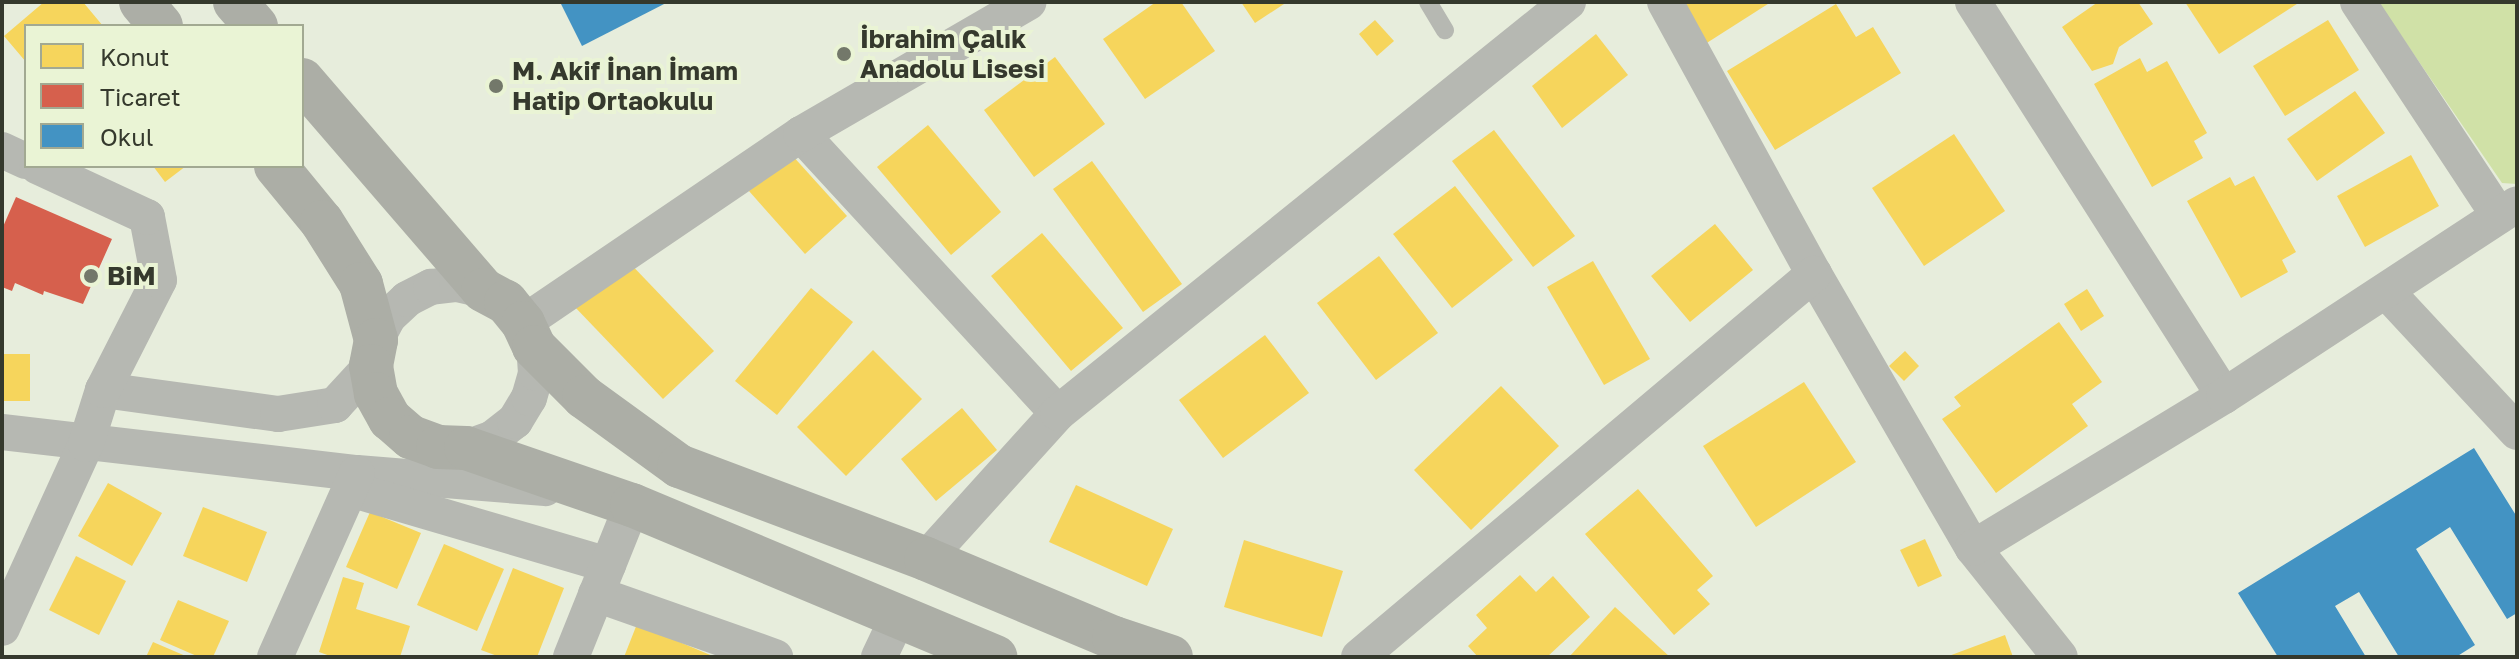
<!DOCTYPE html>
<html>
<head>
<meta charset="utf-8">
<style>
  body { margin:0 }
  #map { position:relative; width:2519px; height:659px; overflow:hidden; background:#e7eddc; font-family:"Golos Text",sans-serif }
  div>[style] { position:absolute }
  .green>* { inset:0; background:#d0e1a7 }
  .homes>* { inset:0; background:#f6d55c }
  .shops>* { inset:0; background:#d6604d }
  .schools>* { inset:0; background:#4393c3 }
  .service>* { height:18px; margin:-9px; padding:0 9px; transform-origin:9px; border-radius:9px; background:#b6b8b2 }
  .minor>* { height:36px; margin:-18px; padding:0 18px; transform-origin:18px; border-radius:18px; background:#b6b8b2 }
  .secondary>* { height:44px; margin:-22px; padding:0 22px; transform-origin:22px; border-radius:22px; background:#acaea6 }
  .dots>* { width:22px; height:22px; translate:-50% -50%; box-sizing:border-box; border:4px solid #eaf4d5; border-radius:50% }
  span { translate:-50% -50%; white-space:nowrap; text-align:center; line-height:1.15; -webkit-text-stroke:8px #eaf4d5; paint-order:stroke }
  .poi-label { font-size:26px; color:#35392d; font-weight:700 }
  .left { translate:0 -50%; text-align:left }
  .frame { position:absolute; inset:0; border:4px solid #35392d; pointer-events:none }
  .legend { position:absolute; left:24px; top:24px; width:280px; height:144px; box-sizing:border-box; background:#eaf4d5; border:2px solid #a2a992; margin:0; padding:10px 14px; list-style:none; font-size:24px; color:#35392d }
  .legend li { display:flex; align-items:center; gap:16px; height:40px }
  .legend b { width:40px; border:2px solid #a2a992 }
</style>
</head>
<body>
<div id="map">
  <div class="green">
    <div style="clip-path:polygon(2378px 2px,2517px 2px,2517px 184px,2502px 183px)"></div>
  </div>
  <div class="homes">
    <div style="clip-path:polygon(44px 2px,83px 2px,103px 26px,26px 26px,26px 62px,4px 36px)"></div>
    <div style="clip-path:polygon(1156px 2px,1181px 2px,1215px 51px,1145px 99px,1103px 39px)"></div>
    <div style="clip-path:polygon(1241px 2px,1287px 2px,1255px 23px)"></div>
    <div style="clip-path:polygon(1674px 2px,1771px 2px,1702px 46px)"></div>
    <div style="clip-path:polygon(2098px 2px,2138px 2px,2153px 24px,2119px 47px,2113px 64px,2092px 71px,2062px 27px)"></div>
    <div style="clip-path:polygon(2185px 2px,2300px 2px,2219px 54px)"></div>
    <div style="clip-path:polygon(1836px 4px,1856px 37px,1873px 27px,1901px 73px,1775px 150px,1727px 71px)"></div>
    <div style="clip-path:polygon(1375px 20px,1394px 41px,1377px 56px,1359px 34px)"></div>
    <div style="clip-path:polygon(2328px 20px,2359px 70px,2285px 116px,2253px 66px)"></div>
    <div style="clip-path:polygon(1596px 34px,1628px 75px,1562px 128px,1532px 86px)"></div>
    <div style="clip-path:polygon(1055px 57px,1105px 124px,1034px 177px,984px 110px)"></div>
    <div style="clip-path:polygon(2140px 58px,2147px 72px,2167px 61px,2207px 133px,2194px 141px,2203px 158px,2152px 187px,2094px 84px)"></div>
    <div style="clip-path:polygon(2355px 91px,2385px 133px,2317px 181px,2287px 139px)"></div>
    <div style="clip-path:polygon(928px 125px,1001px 212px,951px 255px,877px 167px)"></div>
    <div style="clip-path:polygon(1494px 130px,1575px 236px,1533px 267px,1452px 161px)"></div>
    <div style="clip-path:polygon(1954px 134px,2005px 211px,1924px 266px,1872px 188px)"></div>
    <div style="clip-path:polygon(791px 154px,847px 216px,805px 254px,749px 191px)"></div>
    <div style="clip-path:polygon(2411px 155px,2439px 206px,2365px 247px,2337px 196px)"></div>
    <div style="clip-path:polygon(1092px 161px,1182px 284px,1143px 312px,1053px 189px)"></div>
    <div style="clip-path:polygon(153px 166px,186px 166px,165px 182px)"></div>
    <div style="clip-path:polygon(2254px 176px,2296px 252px,2282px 260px,2288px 272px,2241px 298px,2187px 201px,2230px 177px,2235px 186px)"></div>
    <div style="clip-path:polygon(1455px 186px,1513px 260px,1452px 308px,1393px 234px)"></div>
    <div style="clip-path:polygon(1715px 224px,1753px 270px,1690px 322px,1651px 276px)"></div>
    <div style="clip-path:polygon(1042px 233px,1123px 328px,1071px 371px,991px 276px)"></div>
    <div style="clip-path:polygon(1379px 256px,1438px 333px,1376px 380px,1317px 303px)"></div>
    <div style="clip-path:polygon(624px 257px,714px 351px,663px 399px,573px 305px)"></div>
    <div style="clip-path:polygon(1593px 261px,1650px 359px,1604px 385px,1547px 287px)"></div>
    <div style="clip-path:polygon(811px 288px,853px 322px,777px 415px,735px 381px)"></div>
    <div style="clip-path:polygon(2087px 289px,2104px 316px,2081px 331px,2064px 304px)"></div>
    <div style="clip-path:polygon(2059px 322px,2102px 382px,2072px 404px,2088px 426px,1996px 493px,1942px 419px,1961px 406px,1954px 397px)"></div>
    <div style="clip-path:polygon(1265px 335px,1309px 393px,1223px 458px,1179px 400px)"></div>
    <div style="clip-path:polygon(873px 350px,922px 399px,846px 476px,797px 427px)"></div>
    <div style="clip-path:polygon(1905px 351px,1919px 366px,1904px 381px,1889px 366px)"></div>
    <div style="clip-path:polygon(2px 354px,30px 354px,30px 401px,2px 401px)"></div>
    <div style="clip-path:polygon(1804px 382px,1856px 462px,1756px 527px,1703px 446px)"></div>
    <div style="clip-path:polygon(1501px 386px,1559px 446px,1471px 530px,1414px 470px)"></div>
    <div style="clip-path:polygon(962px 408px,997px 450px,936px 501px,901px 459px)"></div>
    <div style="clip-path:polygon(108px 483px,162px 513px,132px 566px,78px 536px)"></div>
    <div style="clip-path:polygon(1076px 485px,1173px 529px,1147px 586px,1049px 542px)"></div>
    <div style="clip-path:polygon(1638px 489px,1713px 576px,1697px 590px,1710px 604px,1674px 635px,1585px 534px)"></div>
    <div style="clip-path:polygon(203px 507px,267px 532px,247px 582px,183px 556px)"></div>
    <div style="clip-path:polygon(370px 512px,421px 533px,397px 589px,346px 567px)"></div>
    <div style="clip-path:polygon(1925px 539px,1942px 576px,1918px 587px,1900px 550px)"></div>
    <div style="clip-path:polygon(1244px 540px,1343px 571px,1322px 637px,1224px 607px)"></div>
    <div style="clip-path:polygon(444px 544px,504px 569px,477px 631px,417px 605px)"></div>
    <div style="clip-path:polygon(76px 556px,126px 581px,99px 635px,49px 610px)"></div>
    <div style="clip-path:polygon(513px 568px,564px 588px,537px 657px,500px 657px,481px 650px)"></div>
    <div style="clip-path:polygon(1520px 575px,1536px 592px,1553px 576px,1590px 617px,1547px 657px,1478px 657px,1468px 646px,1487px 628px,1476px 615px)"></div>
    <div style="clip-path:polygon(343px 577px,364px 583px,356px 609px,410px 626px,400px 657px,333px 657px,319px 652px)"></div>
    <div style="clip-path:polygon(178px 600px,229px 621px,213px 657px,199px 657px,160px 640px)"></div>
    <div style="clip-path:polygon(1615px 607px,1670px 657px,1569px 657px)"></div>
    <div style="clip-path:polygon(637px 624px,715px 657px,624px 657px)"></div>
    <div style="clip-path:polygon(2005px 635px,2013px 657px,1946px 657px)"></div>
    <div style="clip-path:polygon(153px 642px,188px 657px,146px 657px)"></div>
  </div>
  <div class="shops">
    <div style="clip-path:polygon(16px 197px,112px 239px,83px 304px,44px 291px,43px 295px,15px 283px,12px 291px,2px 287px,2px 229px)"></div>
  </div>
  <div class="schools">
    <div style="clip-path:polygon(560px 2px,668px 2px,582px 46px)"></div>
    <div style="clip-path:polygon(2474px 448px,2517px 517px,2517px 613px,2507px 619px,2450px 527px,2416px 549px,2475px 645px,2456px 657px,2399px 657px,2359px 592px,2335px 606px,2366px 657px,2278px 657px,2238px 593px)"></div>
  </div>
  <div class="service">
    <div style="left:1428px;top:2px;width:33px;rotate:59deg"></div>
  </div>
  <div class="minor">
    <div style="left:1665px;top:2px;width:310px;rotate:61.3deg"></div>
    <div style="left:1814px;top:274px;width:317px;rotate:59.9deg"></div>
    <div style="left:1973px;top:548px;width:139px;rotate:51.4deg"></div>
    <div style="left:1973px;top:2px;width:467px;rotate:57.5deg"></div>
    <div style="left:2358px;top:2px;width:256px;rotate:56.6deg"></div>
    <div style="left:801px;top:134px;width:379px;rotate:47.4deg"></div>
    <div style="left:2px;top:150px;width:26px;rotate:25deg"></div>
    <div style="left:2387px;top:292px;width:191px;rotate:47.1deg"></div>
    <div style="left:523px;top:323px;width:336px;rotate:-34.2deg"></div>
    <div style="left:801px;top:134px;width:263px;rotate:-30.1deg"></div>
    <div style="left:376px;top:340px;width:26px;rotate:-62deg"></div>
    <div style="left:388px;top:317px;width:26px;rotate:-43deg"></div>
    <div style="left:407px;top:299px;width:27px;rotate:-27deg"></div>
    <div style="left:431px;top:287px;width:26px;rotate:-7deg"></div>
    <div style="left:457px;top:284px;width:27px;rotate:13deg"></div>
    <div style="left:103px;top:390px;width:177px;rotate:7.8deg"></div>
    <div style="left:278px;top:414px;width:58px;rotate:-9deg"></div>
    <div style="left:335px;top:405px;width:53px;rotate:-47.3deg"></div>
    <div style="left:2px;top:432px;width:357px;rotate:6.6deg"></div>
    <div style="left:357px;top:473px;width:189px;rotate:4.6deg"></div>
    <div style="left:466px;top:448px;width:29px;rotate:-20deg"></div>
    <div style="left:493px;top:438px;width:28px;rotate:-38deg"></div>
    <div style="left:515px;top:421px;width:27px;rotate:-59deg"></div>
    <div style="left:529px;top:398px;width:26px;rotate:-74deg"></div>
    <div style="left:536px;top:373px;width:26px;rotate:-94deg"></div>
    <div style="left:350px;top:489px;width:269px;rotate:16.4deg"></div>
    <div style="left:1973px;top:548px;width:293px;rotate:-31.2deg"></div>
    <div style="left:2224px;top:396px;width:350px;rotate:-33.2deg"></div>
    <div style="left:926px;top:559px;width:197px;rotate:-47.9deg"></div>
    <div style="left:1058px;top:413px;width:655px;rotate:-38.86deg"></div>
    <div style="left:596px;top:594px;width:190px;rotate:19.4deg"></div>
    <div style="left:2px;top:628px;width:202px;rotate:-65.5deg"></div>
    <div style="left:86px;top:444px;width:57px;rotate:-72.5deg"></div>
    <div style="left:103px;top:390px;width:123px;rotate:-63deg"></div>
    <div style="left:159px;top:280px;width:64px;rotate:-100.8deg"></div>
    <div style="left:147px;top:217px;width:121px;rotate:-155.1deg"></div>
    <div style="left:275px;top:657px;width:201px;rotate:-66deg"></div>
    <div style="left:571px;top:657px;width:164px;rotate:-68.1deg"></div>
    <div style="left:879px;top:657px;width:44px;rotate:-64.6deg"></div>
    <div style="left:1359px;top:657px;width:595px;rotate:-40.09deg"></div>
  </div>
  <div class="secondary">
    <div style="left:141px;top:2px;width:31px;rotate:50deg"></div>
    <div style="left:235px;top:2px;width:32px;rotate:49deg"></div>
    <div style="left:302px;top:80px;width:277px;rotate:49.2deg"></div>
    <div style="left:483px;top:290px;width:26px;rotate:28deg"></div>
    <div style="left:506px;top:302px;width:27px;rotate:51deg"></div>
    <div style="left:523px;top:323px;width:26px;rotate:65deg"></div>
    <div style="left:534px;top:347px;width:71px;rotate:45deg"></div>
    <div style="left:584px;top:397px;width:117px;rotate:36deg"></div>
    <div style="left:679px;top:466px;width:264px;rotate:20.6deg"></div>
    <div style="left:926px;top:559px;width:204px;rotate:22.8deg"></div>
    <div style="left:1114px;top:638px;width:60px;rotate:18.4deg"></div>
    <div style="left:276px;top:166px;width:72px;rotate:50.6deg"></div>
    <div style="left:322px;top:222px;width:73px;rotate:57.8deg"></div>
    <div style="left:361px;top:284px;width:58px;rotate:75deg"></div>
    <div style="left:376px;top:340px;width:26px;rotate:101deg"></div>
    <div style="left:371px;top:366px;width:28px;rotate:80deg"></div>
    <div style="left:376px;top:394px;width:29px;rotate:61deg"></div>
    <div style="left:390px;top:419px;width:28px;rotate:41deg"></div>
    <div style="left:411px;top:437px;width:29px;rotate:20deg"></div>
    <div style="left:438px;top:447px;width:28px;rotate:2deg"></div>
    <div style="left:466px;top:448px;width:176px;rotate:19deg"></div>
    <div style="left:632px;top:505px;width:394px;rotate:22.7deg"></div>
  </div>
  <div class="dots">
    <div style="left:844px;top:54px;background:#73786a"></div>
    <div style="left:496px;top:86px;background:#73786a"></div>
    <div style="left:91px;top:276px;background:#73786a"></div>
  </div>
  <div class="poi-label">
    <span class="left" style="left:860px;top:54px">İbrahim Çalık<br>Anadolu Lisesi</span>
    <span class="left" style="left:512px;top:86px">M. Akif İnan İmam<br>Hatip Ortaokulu</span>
    <span class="left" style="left:107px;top:276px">BiM</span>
  </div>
  <div class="frame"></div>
  <ul class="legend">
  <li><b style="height:22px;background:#f6d55c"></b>Konut</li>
  <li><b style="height:22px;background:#d6604d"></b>Ticaret</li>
  <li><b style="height:22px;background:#4393c3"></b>Okul</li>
  </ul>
</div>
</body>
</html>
